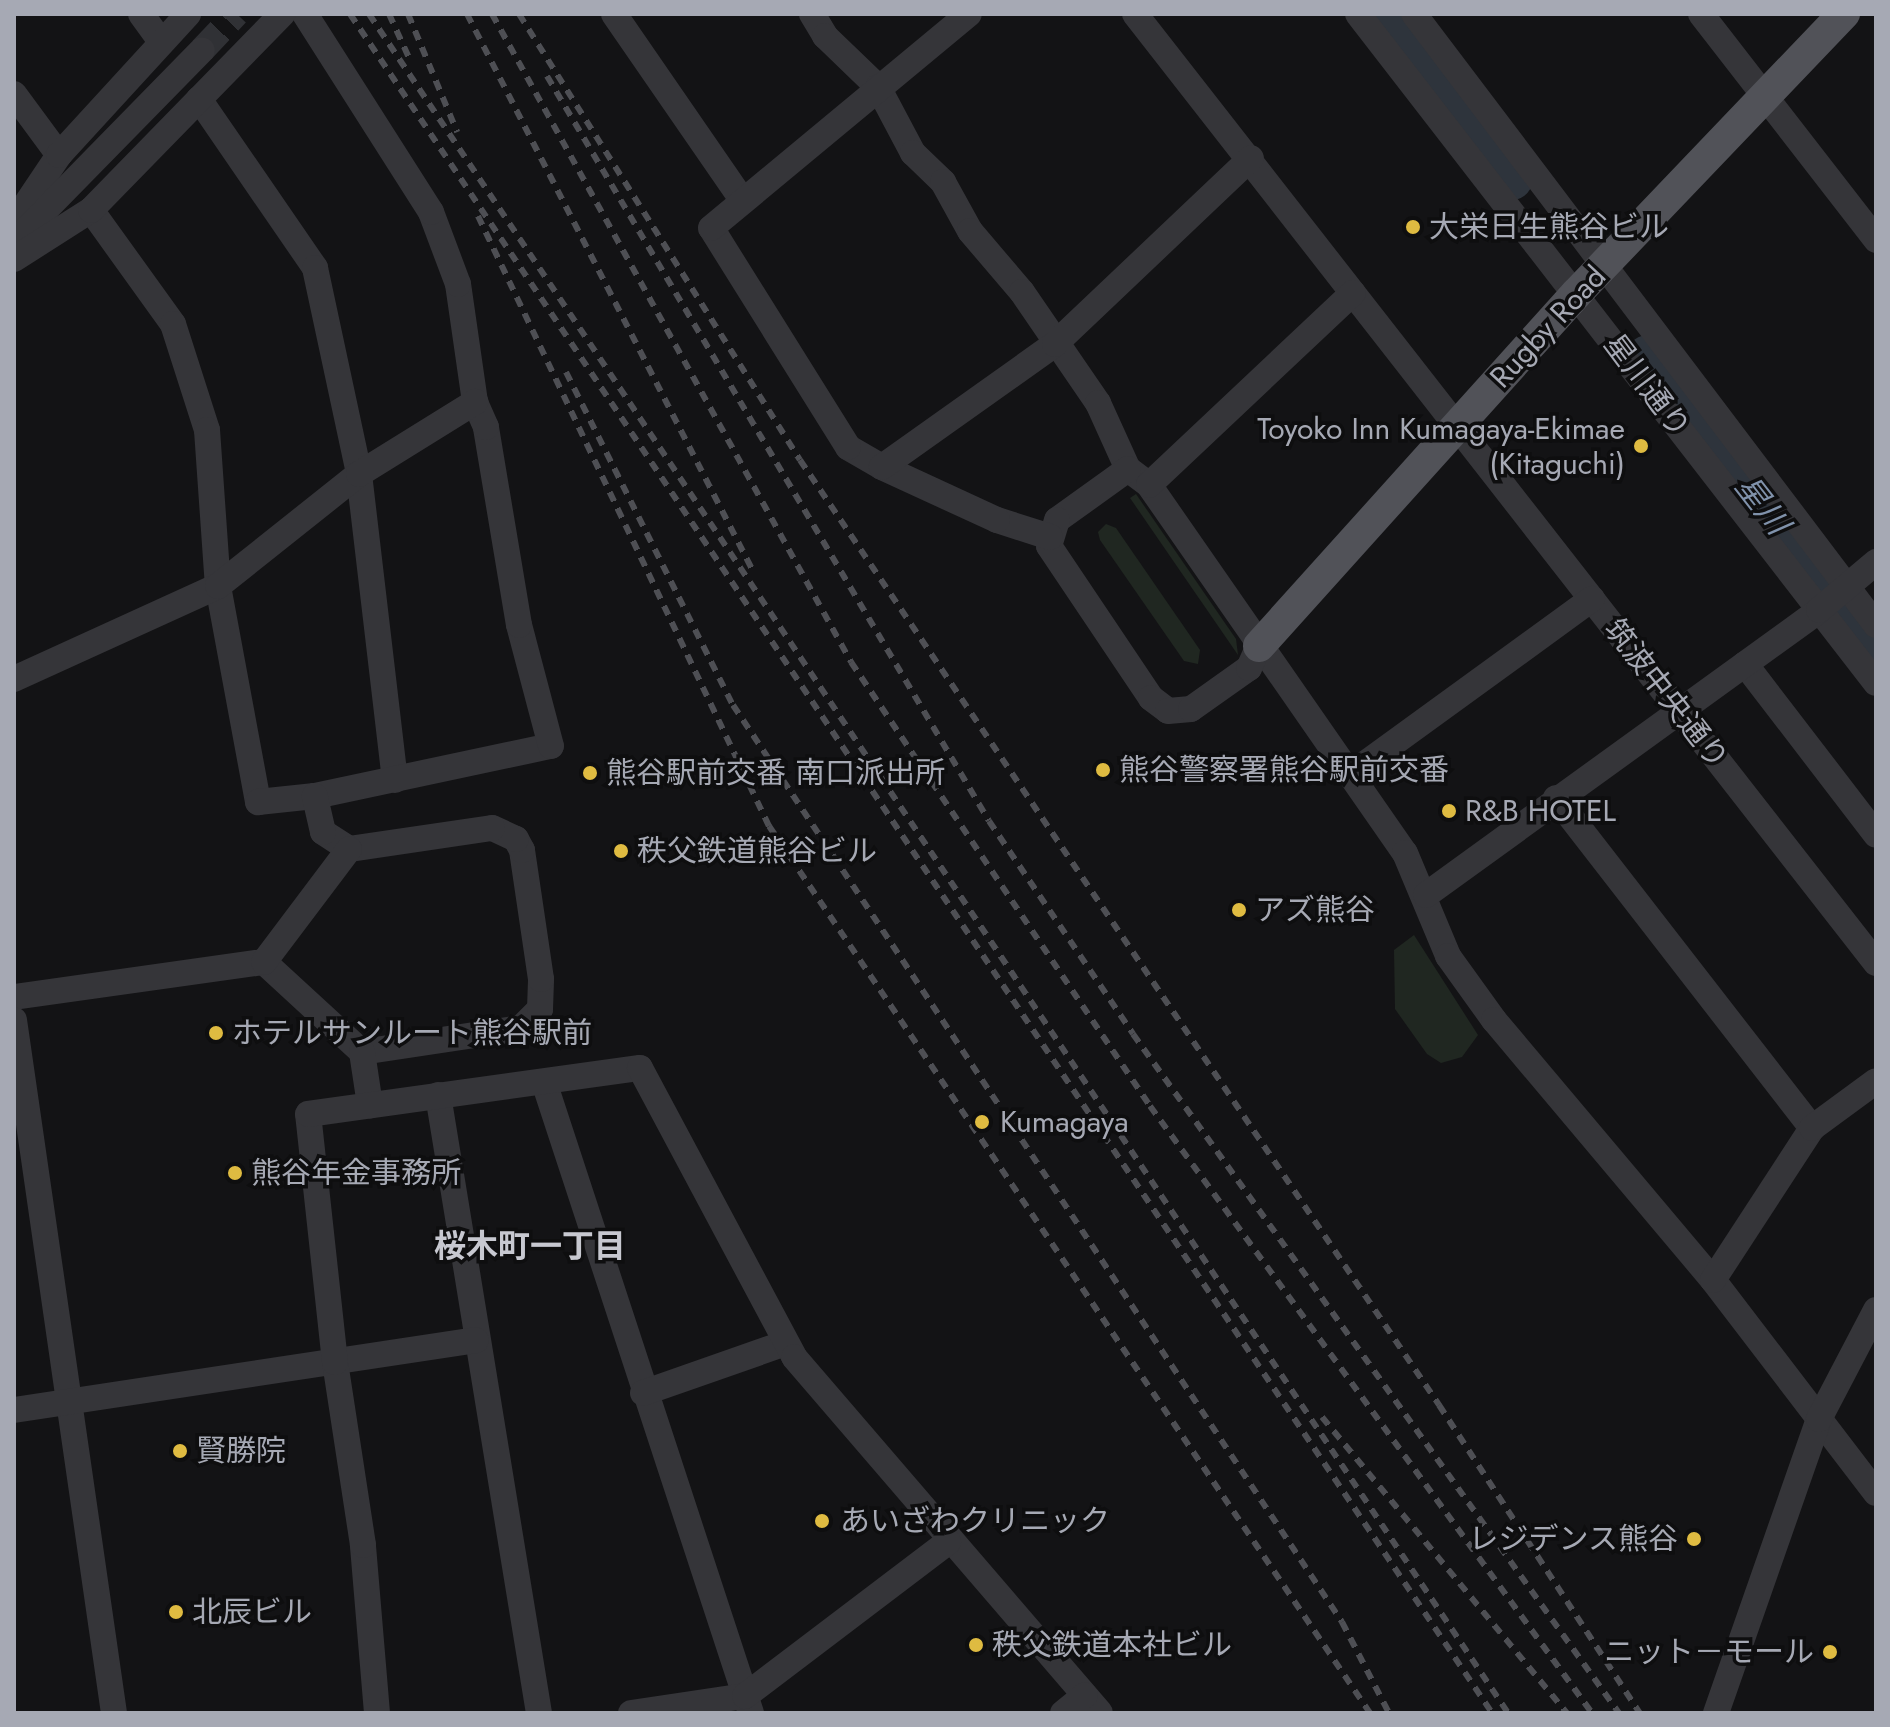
<!DOCTYPE html>
<html>
<head>
<meta charset="utf-8">
<style>
  body { margin:0 }
  #map { position:relative; width:1890px; height:1727px; overflow:hidden; background:#131315; font-family:Jost,"Noto Sans JP",sans-serif }
  div>[style] { position:absolute }
  .green>* { inset:0; background:#202721 }
  .river>* { height:44px; margin:-22px; padding:0 22px; transform-origin:22px; border-radius:22px; background:#2e343c }
  .minor-tunnel>* { height:26px; margin-top:-13px; transform-origin:0; background:repeating-linear-gradient(90deg,#303135 0 26px,transparent 0 39px) }
  .minor>* { height:26px; margin:-13px; padding:0 13px; transform-origin:13px; border-radius:13px; background:#353539 }
  .major>* { height:32px; margin:-16px; padding:0 16px; transform-origin:16px; border-radius:16px; background:#515258 }
  .rail>* { height:6px; margin-top:-3px; transform-origin:0; background:repeating-linear-gradient(90deg,#4e4f54 0 10px,transparent 0 18px) }
  .dots>* { width:22px; height:22px; translate:-50% -50%; box-sizing:border-box; border:4px solid #0e0e0f; border-radius:50% }
  span { translate:-50% -50%; white-space:nowrap; text-align:center; line-height:1.15; -webkit-text-stroke:7px #0e0e0f; paint-order:stroke }
  .poi-label { font-size:30px; color:#a6a9b4 }
  .left { translate:0 -50%; text-align:left }
  .right { translate:-100% -50%; text-align:right }
  .street-label { font-size:30px; color:#a6a9b4 }
  .water-label { font-size:32px; color:#8092ab; font-style:italic }
  .neighbourhood-label { font-size:32px; color:#c7c8d0; font-weight:700 }
  .frame { position:absolute; inset:0; border:16px solid #a6a9b4; pointer-events:none }
</style>
</head>
<body>
<div id="map">
  <div class="green">
    <div style="clip-path:polygon(1136px 494px,1236px 639px,1238px 655px,1130px 498px)"></div>
    <div style="clip-path:polygon(1106px 524px,1116px 528px,1200px 650px,1198px 664px,1184px 661px,1100px 540px,1098px 532px)"></div>
    <div style="clip-path:polygon(1414px 935px,1478px 1035px,1462px 1057px,1441px 1063px,1427px 1054px,1395px 1009px,1394px 950px)"></div>
  </div>
  <div class="river">
    <div style="left:1385px;top:14px;width:207px;rotate:52.5deg"></div>
    <div style="left:1648px;top:357px;width:374px;rotate:52.4deg"></div>
  </div>
  <div class="minor-tunnel">
    <div style="left:202px;top:50px;width:50px;rotate:-46.6deg"></div>
  </div>
  <div class="minor">
    <div style="left:141px;top:14px;width:34px;rotate:54deg"></div>
    <div style="left:614px;top:14px;width:227px;rotate:55.4deg"></div>
    <div style="left:812px;top:14px;width:26px;rotate:59deg"></div>
    <div style="left:825px;top:36px;width:74px;rotate:43.9deg"></div>
    <div style="left:878px;top:87px;width:75px;rotate:62.1deg"></div>
    <div style="left:913px;top:153px;width:42px;rotate:44deg"></div>
    <div style="left:943px;top:182px;width:56px;rotate:61.1deg"></div>
    <div style="left:970px;top:231px;width:80px;rotate:49.6deg"></div>
    <div style="left:1022px;top:292px;width:135px;rotate:55.6deg"></div>
    <div style="left:1098px;top:403px;width:72px;rotate:65.6deg"></div>
    <div style="left:1128px;top:469px;width:26px;rotate:37deg"></div>
    <div style="left:1149px;top:485px;width:448px;rotate:55.2deg"></div>
    <div style="left:1405px;top:853px;width:112px;rotate:67.3deg"></div>
    <div style="left:1448px;top:956px;width:79px;rotate:54.3deg"></div>
    <div style="left:1494px;top:1020px;width:340px;rotate:49.9deg"></div>
    <div style="left:1713px;top:1280px;width:268px;rotate:52.6deg"></div>
    <div style="left:1135px;top:14px;width:1204px;rotate:52.02deg"></div>
    <div style="left:1358px;top:14px;width:846px;rotate:52.25deg"></div>
    <div style="left:1414px;top:14px;width:766px;rotate:52.91deg"></div>
    <div style="left:1701px;top:14px;width:286px;rotate:52.2deg"></div>
    <div style="left:14px;top:94px;width:76px;rotate:53.6deg"></div>
    <div style="left:199px;top:99px;width:205px;rotate:55.5deg"></div>
    <div style="left:315px;top:268px;width:211px;rotate:77.9deg"></div>
    <div style="left:359px;top:474px;width:308px;rotate:83.3deg"></div>
    <div style="left:91px;top:210px;width:140px;rotate:54.3deg"></div>
    <div style="left:173px;top:324px;width:111px;rotate:72.2deg"></div>
    <div style="left:207px;top:430px;width:156px;rotate:86deg"></div>
    <div style="left:218px;top:586px;width:220px;rotate:79.5deg"></div>
    <div style="left:258px;top:802px;width:57px;rotate:-6deg"></div>
    <div style="left:315px;top:796px;width:241px;rotate:-12deg"></div>
    <div style="left:551px;top:746px;width:125px;rotate:-104.8deg"></div>
    <div style="left:519px;top:625px;width:201px;rotate:-99.5deg"></div>
    <div style="left:486px;top:427px;width:27px;rotate:-114deg"></div>
    <div style="left:475px;top:402px;width:119px;rotate:-98.2deg"></div>
    <div style="left:458px;top:284px;width:77px;rotate:-110.6deg"></div>
    <div style="left:431px;top:212px;width:235px;rotate:-122.5deg"></div>
    <div style="left:14px;top:222px;width:81px;rotate:-56.1deg"></div>
    <div style="left:59px;top:155px;width:191px;rotate:-47.5deg"></div>
    <div style="left:17px;top:239px;width:264px;rotate:-45.6deg"></div>
    <div style="left:14px;top:259px;width:91px;rotate:-32.5deg"></div>
    <div style="left:91px;top:210px;width:274px;rotate:-45.7deg"></div>
    <div style="left:882px;top:467px;width:39px;rotate:-150deg"></div>
    <div style="left:848px;top:447px;width:258px;rotate:-122deg"></div>
    <div style="left:711px;top:228px;width:335px;rotate:-39.7deg"></div>
    <div style="left:1128px;top:469px;width:87px;rotate:144.3deg"></div>
    <div style="left:1057px;top:520px;width:27px;rotate:107deg"></div>
    <div style="left:1049px;top:546px;width:183px;rotate:56.1deg"></div>
    <div style="left:1151px;top:698px;width:21px;rotate:37deg"></div>
    <div style="left:1168px;top:711px;width:23px;rotate:-5deg"></div>
    <div style="left:1191px;top:709px;width:71px;rotate:-35.3deg"></div>
    <div style="left:1249px;top:668px;width:24px;rotate:-66deg"></div>
    <div style="left:1149px;top:485px;width:280px;rotate:-43.3deg"></div>
    <div style="left:1050px;top:537px;width:56px;rotate:-162.2deg"></div>
    <div style="left:997px;top:520px;width:127px;rotate:-155.3deg"></div>
    <div style="left:882px;top:467px;width:212px;rotate:-35.4deg"></div>
    <div style="left:1055px;top:344px;width:270px;rotate:-43.5deg"></div>
    <div style="left:1745px;top:664px;width:215px;rotate:52.5deg"></div>
    <div style="left:14px;top:679px;width:224px;rotate:-24.5deg"></div>
    <div style="left:218px;top:586px;width:180px;rotate:-38.5deg"></div>
    <div style="left:359px;top:474px;width:137px;rotate:-31.8deg"></div>
    <div style="left:1351px;top:774px;width:298px;rotate:-36deg"></div>
    <div style="left:1556px;top:798px;width:418px;rotate:52.2deg"></div>
    <div style="left:1426px;top:895px;width:485px;rotate:-35.9deg"></div>
    <div style="left:1819px;top:610px;width:75px;rotate:-40.1deg"></div>
    <div style="left:264px;top:962px;width:133px;rotate:42.6deg"></div>
    <div style="left:362px;top:1052px;width:161px;rotate:-8.6deg"></div>
    <div style="left:521px;top:1028px;width:27px;rotate:-45deg"></div>
    <div style="left:540px;top:1009px;width:30px;rotate:-88deg"></div>
    <div style="left:541px;top:979px;width:130px;rotate:-98.4deg"></div>
    <div style="left:522px;top:850px;width:13px;rotate:-119deg"></div>
    <div style="left:516px;top:839px;width:26px;rotate:-155deg"></div>
    <div style="left:492px;top:828px;width:145px;rotate:171.6deg"></div>
    <div style="left:349px;top:849px;width:31px;rotate:-147deg"></div>
    <div style="left:323px;top:832px;width:37px;rotate:-103deg"></div>
    <div style="left:14px;top:997px;width:252px;rotate:-8deg"></div>
    <div style="left:264px;top:962px;width:141px;rotate:-53deg"></div>
    <div style="left:14px;top:1020px;width:700px;rotate:81.79deg"></div>
    <div style="left:362px;top:1052px;width:54px;rotate:81.4deg"></div>
    <div style="left:544px;top:1082px;width:664px;rotate:71.84deg"></div>
    <div style="left:438px;top:1095px;width:626px;rotate:80.72deg"></div>
    <div style="left:1713px;top:1280px;width:181px;rotate:-56.9deg"></div>
    <div style="left:1812px;top:1128px;width:79px;rotate:-36.3deg"></div>
    <div style="left:643px;top:1393px;width:151px;rotate:-19.3deg"></div>
    <div style="left:14px;top:1410px;width:467px;rotate:-8.6deg"></div>
    <div style="left:377px;top:1713px;width:169px;rotate:-94.8deg"></div>
    <div style="left:363px;top:1545px;width:185px;rotate:-98.7deg"></div>
    <div style="left:335px;top:1362px;width:249px;rotate:-96.2deg"></div>
    <div style="left:308px;top:1114px;width:335px;rotate:-7.9deg"></div>
    <div style="left:640px;top:1068px;width:327px;rotate:61.9deg"></div>
    <div style="left:794px;top:1357px;width:469px;rotate:49.3deg"></div>
    <div style="left:631px;top:1713px;width:115px;rotate:-8.5deg"></div>
    <div style="left:745px;top:1696px;width:255px;rotate:-37.2deg"></div>
    <div style="left:1063px;top:1713px;width:28px;rotate:-39deg"></div>
    <div style="left:1716px;top:1713px;width:312px;rotate:-70.7deg"></div>
    <div style="left:1819px;top:1419px;width:123px;rotate:-62.4deg"></div>
  </div>
  <div class="major">
    <div style="left:1259px;top:646px;width:474px;rotate:-48deg"></div>
    <div style="left:1576px;top:294px;width:388px;rotate:-46.3deg"></div>
  </div>
  <div class="rail">
    <div style="left:350px;top:14px;width:2047px;rotate:56.09deg"></div>
    <div style="left:369px;top:14px;width:2045px;rotate:56.16deg"></div>
    <div style="left:389px;top:14px;width:53px;rotate:65.4deg"></div>
    <div style="left:408px;top:14px;width:128px;rotate:67.4deg"></div>
    <div style="left:467px;top:14px;width:624px;rotate:62.82deg"></div>
    <div style="left:492px;top:14px;width:741px;rotate:61.01deg"></div>
    <div style="left:851px;top:662px;width:535px;rotate:56.04deg"></div>
    <div style="left:1150px;top:1106px;width:751px;rotate:53.94deg"></div>
    <div style="left:519px;top:14px;width:527px;rotate:57.79deg"></div>
    <div style="left:800px;top:460px;width:1141px;rotate:55.93deg"></div>
    <div style="left:1439px;top:1405px;width:368px;rotate:56.9deg"></div>
    <div style="left:547px;top:76px;width:866px;rotate:59.32deg"></div>
    <div style="left:989px;top:821px;width:257px;rotate:55.9deg"></div>
    <div style="left:1133px;top:1034px;width:835px;rotate:54.41deg"></div>
    <div style="left:478px;top:216px;width:676px;rotate:64.5deg"></div>
    <div style="left:769px;top:826px;width:1071px;rotate:55.88deg"></div>
    <div style="left:566px;top:372px;width:373px;rotate:63.4deg"></div>
    <div style="left:733px;top:705px;width:1101px;rotate:56.41deg"></div>
    <div style="left:1342px;top:1622px;width:102px;rotate:62.7deg"></div>
    <div style="left:1322px;top:1417px;width:384px;rotate:50.4deg"></div>
  </div>
  <div class="dots">
    <div style="left:1413px;top:227px;background:#dfbb41"></div>
    <div style="left:1641px;top:446px;background:#dfbb41"></div>
    <div style="left:1103px;top:770px;background:#dfbb41"></div>
    <div style="left:590px;top:773px;background:#dfbb41"></div>
    <div style="left:1449px;top:811px;background:#dfbb41"></div>
    <div style="left:621px;top:851px;background:#dfbb41"></div>
    <div style="left:1239px;top:910px;background:#dfbb41"></div>
    <div style="left:216px;top:1033px;background:#dfbb41"></div>
    <div style="left:982px;top:1122px;background:#dfbb41"></div>
    <div style="left:235px;top:1173px;background:#dfbb41"></div>
    <div style="left:180px;top:1451px;background:#dfbb41"></div>
    <div style="left:822px;top:1521px;background:#dfbb41"></div>
    <div style="left:1694px;top:1539px;background:#dfbb41"></div>
    <div style="left:176px;top:1612px;background:#dfbb41"></div>
    <div style="left:976px;top:1645px;background:#dfbb41"></div>
    <div style="left:1830px;top:1652px;background:#dfbb41"></div>
  </div>
  <div class="poi-label">
    <span class="left" style="left:1429px;top:227px">大栄日生熊谷ビル</span>
    <span class="right" style="left:1625px;top:446px">Toyoko Inn Kumagaya-Ekimae<br>(Kitaguchi)</span>
    <span class="left" style="left:1119px;top:770px">熊谷警察署熊谷駅前交番</span>
    <span class="left" style="left:606px;top:773px">熊谷駅前交番 南口派出所</span>
    <span class="left" style="left:1465px;top:811px">R&amp;B HOTEL</span>
    <span class="left" style="left:637px;top:851px">秩父鉄道熊谷ビル</span>
    <span class="left" style="left:1255px;top:910px">アズ熊谷</span>
    <span class="left" style="left:232px;top:1033px">ホテルサンルート熊谷駅前</span>
    <span class="left" style="left:1000px;top:1122px">Kumagaya</span>
    <span class="left" style="left:251px;top:1173px">熊谷年金事務所</span>
    <span class="left" style="left:196px;top:1451px">賢勝院</span>
    <span class="left" style="left:840px;top:1521px">あいざわクリニック</span>
    <span class="right" style="left:1678px;top:1539px">レジデンス熊谷</span>
    <span class="left" style="left:192px;top:1612px">北辰ビル</span>
    <span class="left" style="left:992px;top:1645px">秩父鉄道本社ビル</span>
    <span class="right" style="left:1814px;top:1652px">ニット－モール</span>
  </div>
  <div class="street-label">
    <span style="left:1548px;top:327px;rotate:-47deg">Rugby Road</span>
    <span style="left:1647px;top:386px;rotate:53deg">星川通り</span>
    <span style="left:1666px;top:694px;rotate:52deg">筑波中央通り</span>
  </div>
  <div class="water-label">
    <span style="left:1762px;top:505px;rotate:52deg">星川</span>
  </div>
  <div class="neighbourhood-label">
    <span style="left:530px;top:1246px">桜木町一丁目</span>
  </div>
  <div class="frame"></div>
</div>
</body>
</html>
